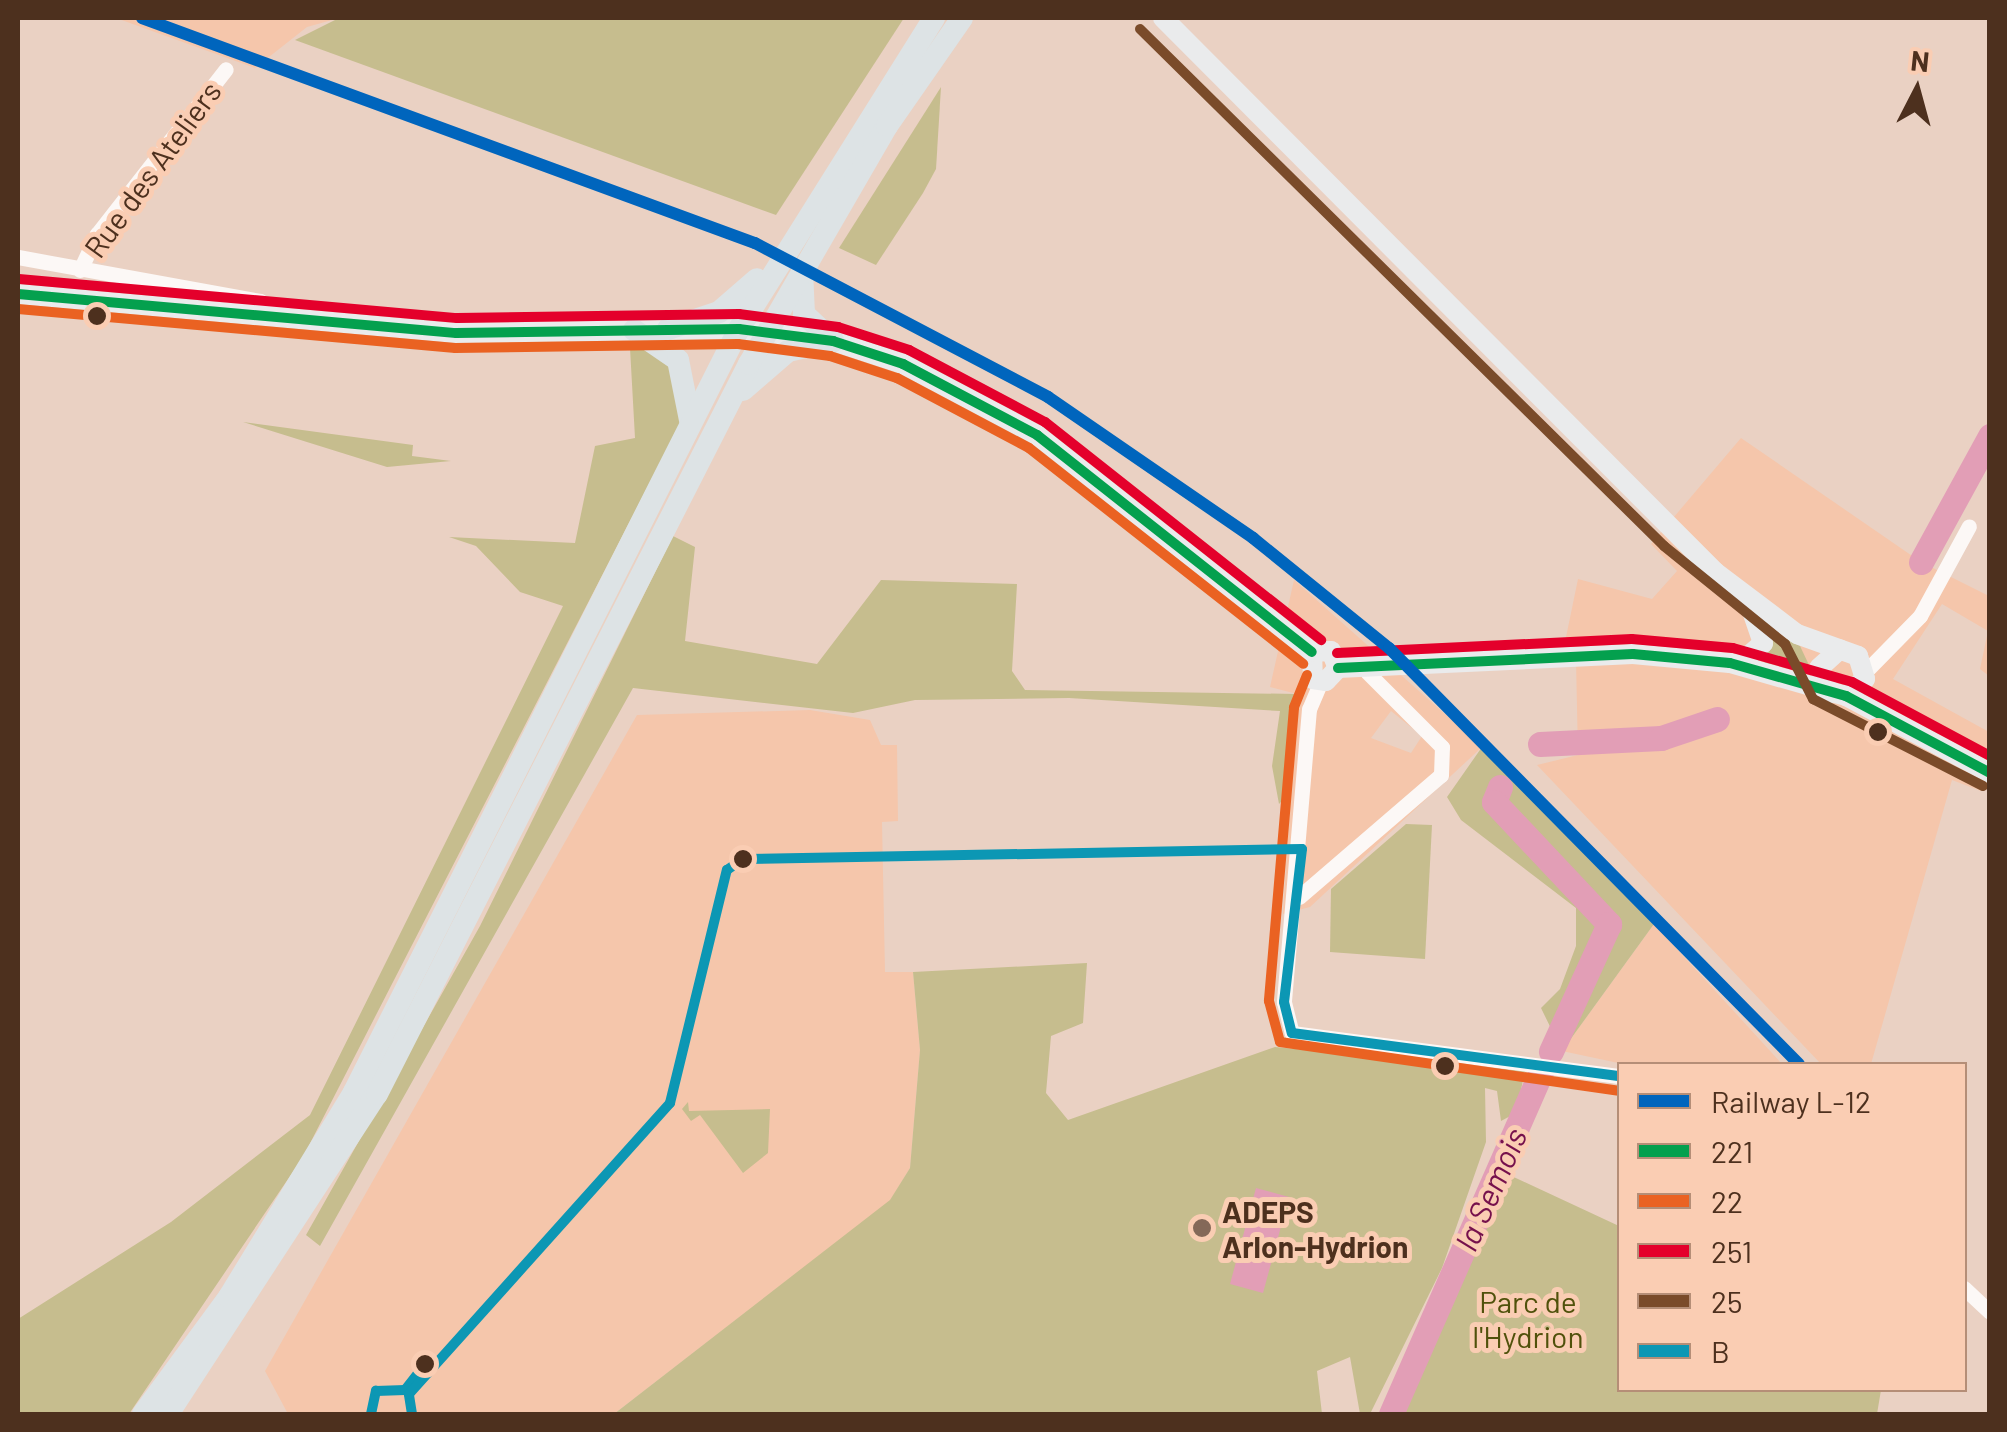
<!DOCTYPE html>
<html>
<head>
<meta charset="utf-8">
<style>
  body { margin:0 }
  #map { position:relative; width:2007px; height:1432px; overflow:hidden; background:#ead1c3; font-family:Barlow,sans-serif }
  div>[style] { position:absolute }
  .built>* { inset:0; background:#f5c6ab }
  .green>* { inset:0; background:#c6bd8e }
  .water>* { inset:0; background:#e29eb6 }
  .river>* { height:25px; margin:-12.5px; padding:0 12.5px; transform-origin:12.5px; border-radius:12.5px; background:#e29eb6 }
  .minor>* { height:15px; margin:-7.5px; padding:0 7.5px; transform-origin:7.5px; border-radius:7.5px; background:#fcf8f6 }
  .major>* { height:20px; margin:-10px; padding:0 10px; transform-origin:10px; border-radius:10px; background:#eaebec }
  .highway>* { height:22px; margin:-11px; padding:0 11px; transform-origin:11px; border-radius:11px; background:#dde3e5 }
  .bus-1>* { height:10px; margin:-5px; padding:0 5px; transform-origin:5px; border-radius:5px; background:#04a04e }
  .bus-2>* { height:10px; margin:-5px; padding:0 5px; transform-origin:5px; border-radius:5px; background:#ea6222 }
  .bus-3>* { height:10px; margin:-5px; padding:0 5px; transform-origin:5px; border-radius:5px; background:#e4002b }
  .bus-4>* { height:10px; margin:-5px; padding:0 5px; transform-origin:5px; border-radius:5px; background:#7a4b2a }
  .bus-5>* { height:10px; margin:-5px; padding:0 5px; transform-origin:5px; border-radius:5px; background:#0c97b4 }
  .rail-1>* { height:12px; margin:-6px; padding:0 6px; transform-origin:6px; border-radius:6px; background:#0065bd }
  .dots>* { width:28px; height:28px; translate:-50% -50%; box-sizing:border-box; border:5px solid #facdb3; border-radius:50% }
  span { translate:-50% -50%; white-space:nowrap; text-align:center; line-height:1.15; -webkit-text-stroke:10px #facdb3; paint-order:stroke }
  .street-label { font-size:30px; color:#4d301e }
  .poi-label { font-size:30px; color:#4d301e; font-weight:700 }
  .left { translate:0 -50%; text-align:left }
  .park-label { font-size:30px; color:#50510b }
  .water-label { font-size:32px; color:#76114c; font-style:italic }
  .frame { position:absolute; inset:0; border:20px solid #4d301e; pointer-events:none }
  .legend { position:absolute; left:1617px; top:1062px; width:350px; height:330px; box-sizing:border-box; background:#facdb3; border:2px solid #b58e77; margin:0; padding:12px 18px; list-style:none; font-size:30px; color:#4d301e }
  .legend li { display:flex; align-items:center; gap:20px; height:50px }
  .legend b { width:50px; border:2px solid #b58e77 }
  .north { position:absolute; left:1867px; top:40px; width:100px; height:100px; -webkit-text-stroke:8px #facdb3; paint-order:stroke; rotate:6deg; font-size:28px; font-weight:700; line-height:40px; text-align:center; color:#4d301e }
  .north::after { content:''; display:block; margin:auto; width:35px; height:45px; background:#4d301e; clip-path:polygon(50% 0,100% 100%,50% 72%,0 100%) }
</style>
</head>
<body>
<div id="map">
  <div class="built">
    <div style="clip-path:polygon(116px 18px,339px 18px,307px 27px,255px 68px)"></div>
    <div style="clip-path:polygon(1741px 438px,1921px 562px,1989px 596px,1989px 676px,1980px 669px,1988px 631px,1942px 604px,1893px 679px,1989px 732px,1989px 774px,1981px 791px,1952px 780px,1871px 1064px,1821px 1064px,1537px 765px,1578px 755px,1576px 661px,1565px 642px,1578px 579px,1652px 599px,1677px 571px,1651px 544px)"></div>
    <div style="clip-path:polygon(evenodd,1294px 580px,1482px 747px,1310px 907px,1283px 914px,1297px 694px,1270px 687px,1294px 580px,1391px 711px,1422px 736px,1411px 753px,1371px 738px,1391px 711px)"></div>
    <div style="clip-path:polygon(810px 710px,870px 720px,881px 745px,897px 745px,898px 821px,882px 822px,885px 972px,913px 972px,920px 1050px,910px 1168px,890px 1201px,614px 1414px,288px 1414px,265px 1371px,637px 715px)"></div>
    <div style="clip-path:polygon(1654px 924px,1782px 1064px,1623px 1064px,1562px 1051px)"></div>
  </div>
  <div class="green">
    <div style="clip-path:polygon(339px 18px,904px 18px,776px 215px,295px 40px)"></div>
    <div style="clip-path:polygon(941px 87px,936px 169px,923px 193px,876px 265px,839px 248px)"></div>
    <div style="clip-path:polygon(643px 347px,671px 368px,682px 420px,303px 1157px,129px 1414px,18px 1414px,18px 1319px,171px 1222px,310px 1115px,563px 606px,520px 592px,476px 546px,449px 537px,575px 543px,595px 446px,635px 438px,630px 348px)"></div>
    <div style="clip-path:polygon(243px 422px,413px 445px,412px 456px,451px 461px,387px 467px)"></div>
    <div style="clip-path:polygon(673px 536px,695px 547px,685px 641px,817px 664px,881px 580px,1017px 584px,1012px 671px,1025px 690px,1297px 694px,1289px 793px,1279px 804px,1272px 766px,1280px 711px,1069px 698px,915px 700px,853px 713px,633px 688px,320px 1246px,306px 1235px,480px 926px)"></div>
    <div style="clip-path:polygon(1772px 631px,1800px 646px,1809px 665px,1764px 664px)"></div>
    <div style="clip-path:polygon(1482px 747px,1654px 924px,1562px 1051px,1541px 1008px,1560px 989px,1576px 946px,1576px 908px,1461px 820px,1447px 797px)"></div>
    <div style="clip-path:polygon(1406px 824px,1432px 825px,1425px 959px,1330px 952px,1331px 889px)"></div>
    <div style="clip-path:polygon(1087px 963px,1083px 1023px,1051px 1036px,1046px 1093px,1068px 1120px,1275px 1047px,1525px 1071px,1516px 1113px,1501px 1121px,1497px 1091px,1485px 1088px,1486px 1142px,1442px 1268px,1370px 1414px,1360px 1414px,1350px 1357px,1317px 1371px,1322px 1414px,614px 1414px,890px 1200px,910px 1168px,920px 1050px,913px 972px)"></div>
    <div style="clip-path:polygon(688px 1102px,689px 1111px,770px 1109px,768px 1153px,743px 1173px,700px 1115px,691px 1121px,682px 1109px)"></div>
    <div style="clip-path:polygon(1490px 1166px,1619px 1226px,1620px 1390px,1881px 1390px,1877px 1414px,1386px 1414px)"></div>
  </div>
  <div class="water">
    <div style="clip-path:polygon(1256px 1188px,1289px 1197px,1263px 1293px,1230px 1284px)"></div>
  </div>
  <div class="river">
    <div style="left:1921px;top:562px;width:144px;rotate:-61.3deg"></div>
    <div style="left:1540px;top:744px;width:121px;rotate:-2.8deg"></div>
    <div style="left:1661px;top:738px;width:59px;rotate:-18.7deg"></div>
    <div style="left:1500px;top:787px;width:16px;rotate:112deg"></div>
    <div style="left:1494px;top:802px;width:168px;rotate:46.7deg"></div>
    <div style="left:1609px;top:924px;width:140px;rotate:114.5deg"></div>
    <div style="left:1391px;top:1414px;width:373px;rotate:-66.3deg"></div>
  </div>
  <div class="minor">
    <div style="left:18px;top:257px;width:246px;rotate:10.3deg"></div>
    <div style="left:260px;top:301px;width:30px;rotate:28deg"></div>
    <div style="left:80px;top:270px;width:40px;rotate:-65deg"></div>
    <div style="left:97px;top:234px;width:209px;rotate:-52deg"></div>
    <div style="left:1866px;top:671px;width:77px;rotate:-45.5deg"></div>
    <div style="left:1920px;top:616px;width:102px;rotate:-61.4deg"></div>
    <div style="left:1321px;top:681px;width:30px;rotate:113deg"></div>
    <div style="left:1309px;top:709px;width:294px;rotate:94.9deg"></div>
    <div style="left:1284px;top:1002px;width:32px;rotate:76deg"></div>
    <div style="left:1292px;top:1033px;width:331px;rotate:7.5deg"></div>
    <div style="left:1299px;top:897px;width:187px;rotate:-40.7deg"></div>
    <div style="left:1441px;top:775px;width:28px;rotate:-88deg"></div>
    <div style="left:1442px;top:747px;width:106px;rotate:-135deg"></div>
    <div style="left:1964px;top:1288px;width:35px;rotate:43deg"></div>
  </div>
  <div class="major">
    <div style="left:1163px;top:18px;width:782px;rotate:45.1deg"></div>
    <div style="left:1715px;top:572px;width:103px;rotate:37.1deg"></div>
    <div style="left:1797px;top:634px;width:65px;rotate:19.8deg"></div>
    <div style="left:1858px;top:656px;width:24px;rotate:73deg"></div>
    <div style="left:1865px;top:679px;width:25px;rotate:138deg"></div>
    <div style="left:18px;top:294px;width:440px;rotate:5.1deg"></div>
    <div style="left:456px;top:333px;width:283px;rotate:-0.8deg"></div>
    <div style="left:739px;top:329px;width:95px;rotate:7.3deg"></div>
    <div style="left:833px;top:341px;width:74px;rotate:18.2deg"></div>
    <div style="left:903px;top:364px;width:152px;rotate:27.9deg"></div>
    <div style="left:1037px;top:435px;width:350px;rotate:38.3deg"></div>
    <div style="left:1312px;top:652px;width:27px;rotate:88deg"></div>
    <div style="left:1313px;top:679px;width:13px;rotate:9deg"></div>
    <div style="left:1326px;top:681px;width:18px;rotate:-47deg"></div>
    <div style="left:1312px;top:652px;width:19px;rotate:-3deg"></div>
    <div style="left:1331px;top:651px;width:18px;rotate:68deg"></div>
    <div style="left:1739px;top:664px;width:32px;rotate:-41deg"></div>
    <div style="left:1763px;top:643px;width:39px;rotate:-109deg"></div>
    <div style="left:1338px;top:668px;width:295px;rotate:-2.7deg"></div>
    <div style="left:1633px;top:654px;width:97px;rotate:5.3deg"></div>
    <div style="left:1730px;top:663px;width:121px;rotate:15.9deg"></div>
    <div style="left:1846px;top:696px;width:163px;rotate:28.1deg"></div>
    <div style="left:1830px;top:693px;width:27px;rotate:-114deg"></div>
    <div style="left:1819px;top:668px;width:28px;rotate:-42deg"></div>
  </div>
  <div class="highway">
    <div style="left:802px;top:270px;width:44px;rotate:87.4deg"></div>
    <div style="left:804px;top:314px;width:40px;rotate:43deg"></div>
    <div style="left:668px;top:329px;width:54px;rotate:-18.4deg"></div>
    <div style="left:719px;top:312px;width:50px;rotate:-41deg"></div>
    <div style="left:634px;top:330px;width:53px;rotate:34.3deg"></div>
    <div style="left:678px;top:360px;width:61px;rotate:78.7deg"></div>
    <div style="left:743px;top:390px;width:60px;rotate:-40.9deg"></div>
    <div style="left:788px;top:351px;width:46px;rotate:-12.5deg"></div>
    <div style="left:143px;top:1414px;width:145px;rotate:-53.7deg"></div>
    <div style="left:229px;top:1297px;width:240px;rotate:-58.6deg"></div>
    <div style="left:354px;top:1092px;width:855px;rotate:-63.23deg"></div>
    <div style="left:739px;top:329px;width:367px;rotate:-57.9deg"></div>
    <div style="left:168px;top:1414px;width:382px;rotate:-56.9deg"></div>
    <div style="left:377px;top:1094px;width:819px;rotate:-63deg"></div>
    <div style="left:749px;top:364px;width:275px;rotate:-59.9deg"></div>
    <div style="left:887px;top:126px;width:131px;rotate:-55.2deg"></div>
  </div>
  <div class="bus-1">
    <div style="left:18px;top:294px;width:440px;rotate:5.1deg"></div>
    <div style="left:456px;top:333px;width:283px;rotate:-0.8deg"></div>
    <div style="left:739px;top:329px;width:95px;rotate:7.3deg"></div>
    <div style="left:833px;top:341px;width:74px;rotate:18.2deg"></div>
    <div style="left:903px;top:364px;width:152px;rotate:27.9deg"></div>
    <div style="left:1037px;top:435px;width:350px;rotate:38.3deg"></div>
    <div style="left:1338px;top:668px;width:295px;rotate:-2.7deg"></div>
    <div style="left:1633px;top:654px;width:97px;rotate:5.3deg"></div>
    <div style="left:1730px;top:663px;width:121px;rotate:15.9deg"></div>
    <div style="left:1846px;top:696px;width:163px;rotate:28.1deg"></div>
  </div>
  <div class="bus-2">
    <div style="left:18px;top:309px;width:439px;rotate:5.1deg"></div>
    <div style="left:455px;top:348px;width:283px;rotate:-0.8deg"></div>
    <div style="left:738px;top:344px;width:93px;rotate:7.4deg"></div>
    <div style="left:830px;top:356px;width:71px;rotate:18.2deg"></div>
    <div style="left:897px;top:378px;width:149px;rotate:27.9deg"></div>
    <div style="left:1029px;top:448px;width:349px;rotate:38.2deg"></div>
    <div style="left:1307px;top:675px;width:35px;rotate:112deg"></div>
    <div style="left:1294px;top:708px;width:294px;rotate:94.9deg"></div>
    <div style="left:1269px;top:1001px;width:42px;rotate:75deg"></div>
    <div style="left:1280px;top:1042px;width:342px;rotate:8.2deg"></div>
  </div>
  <div class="bus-3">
    <div style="left:19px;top:279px;width:440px;rotate:5.1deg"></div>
    <div style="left:457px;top:318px;width:282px;rotate:-0.8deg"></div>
    <div style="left:739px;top:314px;width:100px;rotate:7.5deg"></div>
    <div style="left:838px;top:327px;width:75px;rotate:17.9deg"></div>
    <div style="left:909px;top:350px;width:154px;rotate:27.9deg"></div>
    <div style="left:1045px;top:422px;width:352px;rotate:38.3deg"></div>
    <div style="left:1337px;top:653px;width:295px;rotate:-2.7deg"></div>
    <div style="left:1632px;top:639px;width:101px;rotate:5.1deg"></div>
    <div style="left:1733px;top:648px;width:124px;rotate:15.9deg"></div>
    <div style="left:1852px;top:682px;width:157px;rotate:28.2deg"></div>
  </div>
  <div class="bus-4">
    <div style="left:1140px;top:29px;width:736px;rotate:44.61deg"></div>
    <div style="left:1664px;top:546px;width:156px;rotate:39deg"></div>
    <div style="left:1785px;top:644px;width:62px;rotate:63deg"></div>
    <div style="left:1813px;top:699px;width:191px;rotate:27.1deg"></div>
  </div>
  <div class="bus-5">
    <div style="left:371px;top:1414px;width:24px;rotate:-78deg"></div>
    <div style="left:376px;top:1391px;width:29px;rotate:-2deg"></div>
    <div style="left:405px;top:1390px;width:33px;rotate:-52deg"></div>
    <div style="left:412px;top:1414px;width:20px;rotate:-99deg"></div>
    <div style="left:409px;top:1394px;width:391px;rotate:-48.1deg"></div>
    <div style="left:670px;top:1103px;width:240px;rotate:-76.3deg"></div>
    <div style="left:727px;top:870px;width:19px;rotate:-35deg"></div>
    <div style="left:743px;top:859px;width:559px;rotate:-1.02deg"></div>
    <div style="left:1302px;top:849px;width:154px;rotate:96.7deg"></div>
    <div style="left:1284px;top:1002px;width:32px;rotate:76deg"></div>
    <div style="left:1292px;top:1033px;width:331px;rotate:7.5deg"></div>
  </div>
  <div class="rail-1">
    <div style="left:142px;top:18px;width:653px;rotate:20.16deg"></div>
    <div style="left:755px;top:243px;width:331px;rotate:27.7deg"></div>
    <div style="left:1048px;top:397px;width:249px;rotate:34.5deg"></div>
    <div style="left:1253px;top:538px;width:175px;rotate:39deg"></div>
    <div style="left:1389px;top:648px;width:584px;rotate:45.42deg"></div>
  </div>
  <div class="dots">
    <div style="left:97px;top:316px;background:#4d301e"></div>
    <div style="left:1878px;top:732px;background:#4d301e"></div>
    <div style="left:743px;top:859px;background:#4d301e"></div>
    <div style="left:1445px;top:1066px;background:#4d301e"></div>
    <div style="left:1202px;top:1228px;background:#846858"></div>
    <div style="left:425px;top:1364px;background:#4d301e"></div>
  </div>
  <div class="street-label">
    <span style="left:152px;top:169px;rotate:-54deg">Rue des Ateliers</span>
  </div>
  <div class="poi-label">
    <span class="left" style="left:1222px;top:1228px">ADEPS<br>Arlon-Hydrion</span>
  </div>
  <div class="park-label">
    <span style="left:1528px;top:1318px">Parc de<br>l'Hydrion</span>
  </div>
  <div class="water-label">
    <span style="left:1490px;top:1189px;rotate:-66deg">la Semois</span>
  </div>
  <div class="frame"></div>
  <ul class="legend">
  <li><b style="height:12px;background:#0065bd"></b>Railway L-12</li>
  <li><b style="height:12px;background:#04a04e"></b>221</li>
  <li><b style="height:12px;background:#ea6222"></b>22</li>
  <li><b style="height:12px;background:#e4002b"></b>251</li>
  <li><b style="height:12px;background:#7a4b2a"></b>25</li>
  <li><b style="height:12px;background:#0c97b4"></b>B</li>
  </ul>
  <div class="north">N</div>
</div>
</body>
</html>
